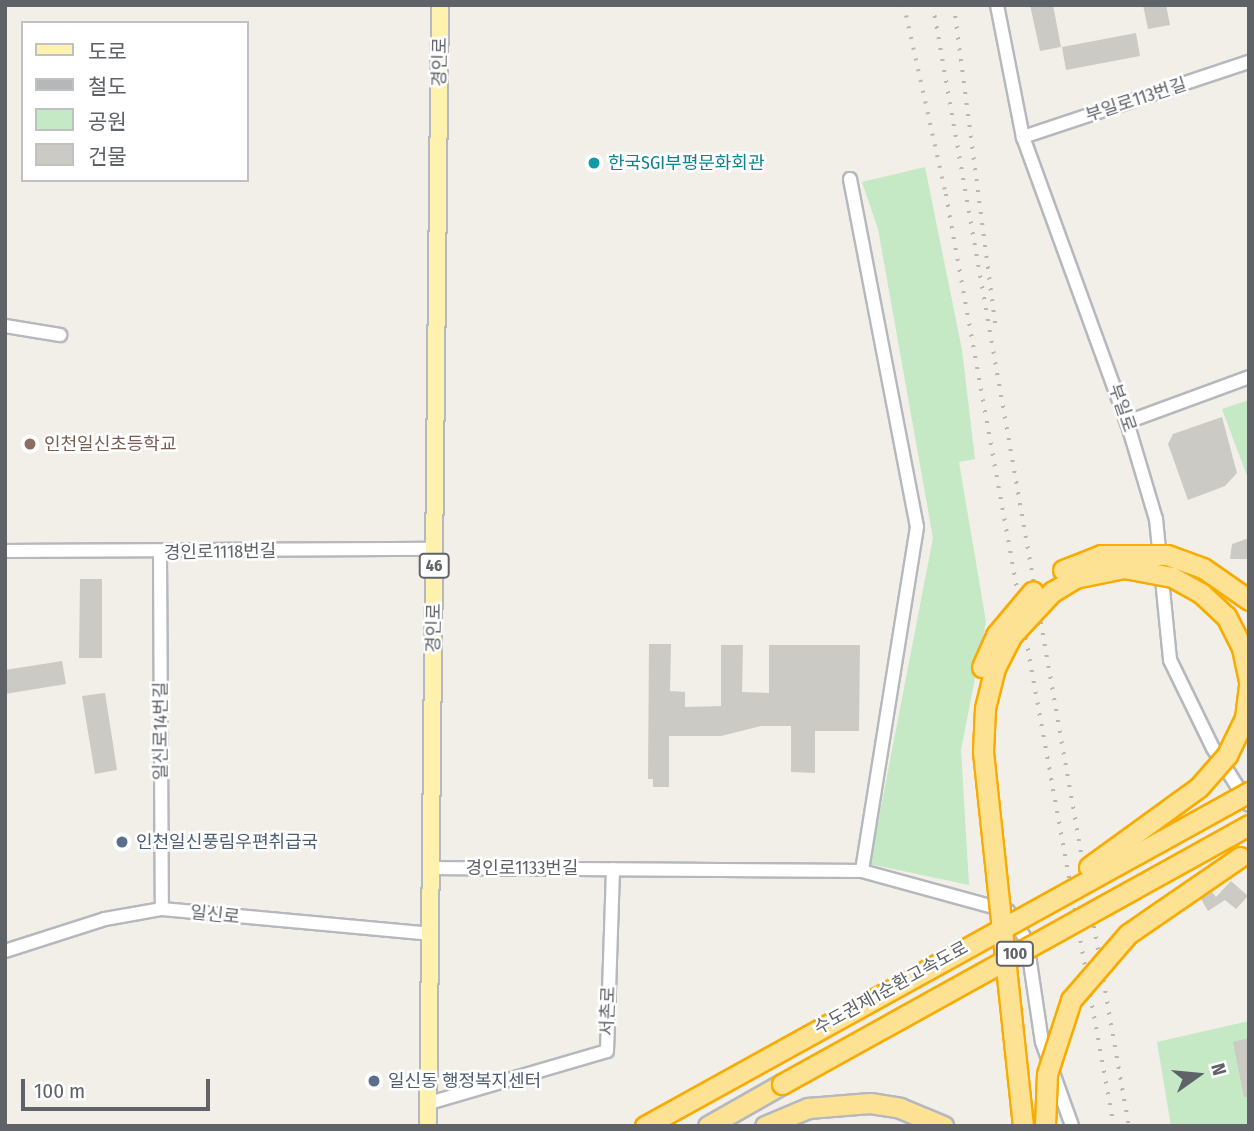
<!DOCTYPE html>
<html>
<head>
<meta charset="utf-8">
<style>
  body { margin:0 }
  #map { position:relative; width:1254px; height:1131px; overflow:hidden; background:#f1efe8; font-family:"Fira Sans Condensed","Noto Sans KR",sans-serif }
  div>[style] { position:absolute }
  .green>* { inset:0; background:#c5e8c5 }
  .building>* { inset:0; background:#cccac5 }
  .roads { filter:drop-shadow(2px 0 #b5b8bc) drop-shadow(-2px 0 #b5b8bc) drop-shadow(0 2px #b5b8bc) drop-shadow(0 -2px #b5b8bc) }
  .minor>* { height:12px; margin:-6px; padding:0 6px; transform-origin:6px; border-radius:6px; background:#fff }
  .major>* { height:16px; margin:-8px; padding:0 8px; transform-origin:8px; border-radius:8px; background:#fff2af }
  .highway>* { height:19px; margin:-9.5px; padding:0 9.5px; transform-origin:9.5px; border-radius:9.5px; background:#fde293 }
  .rail>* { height:3.5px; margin-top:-1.75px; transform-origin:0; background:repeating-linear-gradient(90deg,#b6b7b8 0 2px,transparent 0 11px) }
  .bridges { filter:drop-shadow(2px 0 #f9ab00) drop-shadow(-2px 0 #f9ab00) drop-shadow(0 2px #f9ab00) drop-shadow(0 -2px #f9ab00) }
  .highway-bridge>* { height:19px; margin:-9.5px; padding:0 9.5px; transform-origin:9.5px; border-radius:9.5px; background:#fde293 }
  .dots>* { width:19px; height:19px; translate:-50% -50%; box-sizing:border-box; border:4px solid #fff; border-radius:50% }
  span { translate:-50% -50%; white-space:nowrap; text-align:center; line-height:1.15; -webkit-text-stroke:5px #fff; paint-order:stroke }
  .shield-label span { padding:2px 5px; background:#fff; border:2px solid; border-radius:5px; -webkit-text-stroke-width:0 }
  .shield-label { font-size:16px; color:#5f6368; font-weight:700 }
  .street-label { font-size:18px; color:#5f6368 }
  .culture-label { font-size:18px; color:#0d838f }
  .left { translate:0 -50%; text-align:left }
  .education-label { font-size:18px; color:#785e54 }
  .service-label { font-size:18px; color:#4e5e75 }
  .frame { position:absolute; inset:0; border:7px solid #5f6368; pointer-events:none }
  .legend { position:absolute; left:21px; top:21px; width:228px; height:161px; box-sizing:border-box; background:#fff; border:2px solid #bfc1c3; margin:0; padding:9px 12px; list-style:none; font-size:21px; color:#5f6368 }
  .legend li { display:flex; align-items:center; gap:14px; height:35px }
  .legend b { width:35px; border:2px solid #bfc1c3 }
  .north { position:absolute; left:1163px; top:1040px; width:70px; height:70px; -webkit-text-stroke:5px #fff; paint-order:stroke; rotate:75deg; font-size:19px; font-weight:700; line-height:28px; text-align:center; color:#5f6368 }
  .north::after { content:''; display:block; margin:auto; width:24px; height:32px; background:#5f6368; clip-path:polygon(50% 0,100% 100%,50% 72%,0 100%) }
  .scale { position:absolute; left:21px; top:1079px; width:189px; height:32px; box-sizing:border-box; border:4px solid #5f6368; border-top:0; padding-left:9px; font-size:21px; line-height:24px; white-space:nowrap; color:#5f6368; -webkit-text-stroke:5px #fff; paint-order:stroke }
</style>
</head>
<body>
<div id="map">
  <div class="green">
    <div style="clip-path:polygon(925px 167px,962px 350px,975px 459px,959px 462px,986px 622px,961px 750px,969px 885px,870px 864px,933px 538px,878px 229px,862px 182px)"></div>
    <div style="clip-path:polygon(1249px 400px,1249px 481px,1222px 409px)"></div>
    <div style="clip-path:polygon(1249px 1021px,1249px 1126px,1171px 1126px,1157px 1042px)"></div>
  </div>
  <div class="building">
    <div style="clip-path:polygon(1030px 5px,1053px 5px,1061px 47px,1040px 51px)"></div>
    <div style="clip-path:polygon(1143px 5px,1166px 5px,1170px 25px,1148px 29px)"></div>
    <div style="clip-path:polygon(1136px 33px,1140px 56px,1066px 70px,1062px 47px)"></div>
    <div style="clip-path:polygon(1222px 417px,1237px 473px,1225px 486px,1188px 500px,1168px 444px,1173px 434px)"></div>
    <div style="clip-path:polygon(1249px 538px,1249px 559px,1230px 559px,1232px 544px)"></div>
    <div style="clip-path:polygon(80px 579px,102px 579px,102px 658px,79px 658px)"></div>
    <div style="clip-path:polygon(649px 644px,671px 644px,670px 691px,685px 692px,685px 707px,721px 706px,721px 645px,743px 645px,742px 692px,769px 693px,769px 645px,860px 645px,859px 731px,815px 731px,815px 773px,791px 772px,791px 726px,761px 726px,721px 736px,669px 736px,669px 787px,653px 787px,653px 779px,648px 779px)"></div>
    <div style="clip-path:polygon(62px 661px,66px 684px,5px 694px,5px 670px)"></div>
    <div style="clip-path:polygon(105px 693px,117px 770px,95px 774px,82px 696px)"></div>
    <div style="clip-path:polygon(1231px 881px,1248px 896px,1236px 909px,1225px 900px,1208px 911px,1201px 899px,1212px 892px,1216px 897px)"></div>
    <div style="clip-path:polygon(1249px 1038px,1249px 1097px,1244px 1097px,1233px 1042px)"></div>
  </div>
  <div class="roads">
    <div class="minor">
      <div style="left:997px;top:5px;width:135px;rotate:78.9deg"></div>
      <div style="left:1023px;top:137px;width:303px;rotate:70deg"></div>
      <div style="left:1127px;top:422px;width:101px;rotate:73.4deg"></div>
      <div style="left:1156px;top:519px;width:142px;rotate:84.3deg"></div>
      <div style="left:1170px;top:660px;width:98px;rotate:64deg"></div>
      <div style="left:1213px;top:748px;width:67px;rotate:57.7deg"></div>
      <div style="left:1023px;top:137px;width:238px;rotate:-18.4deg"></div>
      <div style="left:850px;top:179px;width:354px;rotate:79.1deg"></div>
      <div style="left:917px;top:527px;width:348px;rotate:99.1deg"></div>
      <div style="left:5px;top:326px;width:56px;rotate:9.3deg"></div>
      <div style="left:1127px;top:422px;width:130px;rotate:-20.2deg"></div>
      <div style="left:5px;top:551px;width:430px;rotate:-0.3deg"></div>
      <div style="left:160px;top:553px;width:356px;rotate:89.7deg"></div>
      <div style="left:431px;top:868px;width:431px;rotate:0.4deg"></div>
      <div style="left:862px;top:871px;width:151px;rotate:15.3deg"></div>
      <div style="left:1008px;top:911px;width:36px;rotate:58deg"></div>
      <div style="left:1027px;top:942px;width:101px;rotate:81.5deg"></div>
      <div style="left:1042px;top:1042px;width:89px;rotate:70.3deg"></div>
      <div style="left:5px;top:951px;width:105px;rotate:-17.7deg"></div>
      <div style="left:105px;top:919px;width:58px;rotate:-10deg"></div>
      <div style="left:162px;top:909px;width:269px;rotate:5.3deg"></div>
      <div style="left:429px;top:1103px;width:185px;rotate:-16.3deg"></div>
      <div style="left:607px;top:1051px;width:182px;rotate:-88.1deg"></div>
    </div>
    <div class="major">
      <div style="left:428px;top:1126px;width:1121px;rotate:-89.39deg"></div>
    </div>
    <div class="highway">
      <div style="left:708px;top:1126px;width:85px;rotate:-29.6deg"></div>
      <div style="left:765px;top:1126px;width:47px;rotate:-22.7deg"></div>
      <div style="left:808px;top:1108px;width:62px;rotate:-4.6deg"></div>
      <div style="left:870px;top:1103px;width:30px;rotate:9deg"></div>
      <div style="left:900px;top:1108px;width:47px;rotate:22.7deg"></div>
    </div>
  </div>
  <div class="rail">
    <div style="left:904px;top:5px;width:194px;rotate:77.5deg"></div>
    <div style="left:946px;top:194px;width:947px;rotate:79.78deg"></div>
    <div style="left:933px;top:5px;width:1138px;rotate:80.08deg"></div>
    <div style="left:954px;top:5px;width:328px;rotate:82.6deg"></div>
  </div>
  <div class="bridges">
    <div class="highway-bridge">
      <div style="left:1063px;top:570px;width:41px;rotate:-21.5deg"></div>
      <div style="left:1101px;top:555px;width:66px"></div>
      <div style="left:1167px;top:555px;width:38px;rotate:20deg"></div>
      <div style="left:1203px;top:568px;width:56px;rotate:34.8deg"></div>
      <div style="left:982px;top:667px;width:35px;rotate:-66deg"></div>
      <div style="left:996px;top:635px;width:57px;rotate:-49.9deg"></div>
      <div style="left:1089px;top:867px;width:136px;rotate:-36deg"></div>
      <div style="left:1199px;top:787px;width:43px;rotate:-48.8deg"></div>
      <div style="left:1227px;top:755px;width:41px;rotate:-64.1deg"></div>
      <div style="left:1245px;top:718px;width:35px;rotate:-83deg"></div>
      <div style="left:782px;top:1084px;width:534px;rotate:-29.01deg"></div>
      <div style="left:645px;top:1126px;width:690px;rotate:-28.94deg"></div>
      <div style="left:1023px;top:1126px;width:377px;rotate:-96.1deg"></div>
      <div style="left:983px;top:751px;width:43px;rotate:-87.3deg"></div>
      <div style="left:985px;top:708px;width:41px;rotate:-76deg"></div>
      <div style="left:995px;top:668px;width:37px;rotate:-63deg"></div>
      <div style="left:1012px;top:635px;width:59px;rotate:-47.1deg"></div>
      <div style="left:1052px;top:592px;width:27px;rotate:-31deg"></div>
      <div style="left:1075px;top:578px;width:50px;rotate:-11.5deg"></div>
      <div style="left:1124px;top:568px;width:49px;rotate:10.6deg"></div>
      <div style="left:1172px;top:577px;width:33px;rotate:29deg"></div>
      <div style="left:1201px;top:593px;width:34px;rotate:43deg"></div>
      <div style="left:1226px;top:616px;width:36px;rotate:63deg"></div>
      <div style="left:1242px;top:648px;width:35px;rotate:78deg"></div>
      <div style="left:1045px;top:1126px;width:52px;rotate:-87.8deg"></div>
      <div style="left:1047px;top:1074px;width:78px;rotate:-72deg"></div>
      <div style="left:1071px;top:1000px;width:87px;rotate:-49.2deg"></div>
      <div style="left:1128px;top:934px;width:136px;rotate:-34.5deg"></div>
    </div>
  </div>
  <div class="dots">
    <div style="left:594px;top:163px;background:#0f9aa8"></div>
    <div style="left:30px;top:444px;background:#8d6e63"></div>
    <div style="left:122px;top:842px;background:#5c6f8a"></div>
    <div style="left:374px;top:1081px;background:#5c6f8a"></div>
  </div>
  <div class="shield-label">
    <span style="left:434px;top:566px">46</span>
    <span style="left:1015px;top:954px">100</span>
  </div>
  <div class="street-label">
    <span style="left:440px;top:62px;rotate:-89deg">경인로</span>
    <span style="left:1136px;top:100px;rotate:-18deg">부일로113번길</span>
    <span style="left:1122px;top:408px;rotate:71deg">부일로</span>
    <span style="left:220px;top:552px;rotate:-1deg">경인로1118번길</span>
    <span style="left:434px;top:628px;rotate:-89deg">경인로</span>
    <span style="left:161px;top:731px;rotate:-90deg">일신로14번길</span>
    <span style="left:522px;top:868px">경인로1133번길</span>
    <span style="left:215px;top:915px;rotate:6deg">일신로</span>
    <span style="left:891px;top:988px;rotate:-29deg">수도권제1순환고속도로</span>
    <span style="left:608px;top:1011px;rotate:-88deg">서촌로</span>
  </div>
  <div class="culture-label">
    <span class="left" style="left:608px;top:163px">한국SGI부평문화회관</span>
  </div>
  <div class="education-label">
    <span class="left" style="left:44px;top:444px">인천일신초등학교</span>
  </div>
  <div class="service-label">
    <span class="left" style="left:136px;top:842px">인천일신풍림우편취급국</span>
    <span class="left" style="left:388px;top:1081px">일신동 행정복지센터</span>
  </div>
  <div class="frame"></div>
  <ul class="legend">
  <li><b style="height:9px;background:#fff2af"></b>도로</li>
  <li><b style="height:9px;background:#b6b7b8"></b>철도</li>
  <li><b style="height:19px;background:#c5e8c5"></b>공원</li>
  <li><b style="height:19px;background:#cccac5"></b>건물</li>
  </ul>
  <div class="north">N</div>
  <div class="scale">100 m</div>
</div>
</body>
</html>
